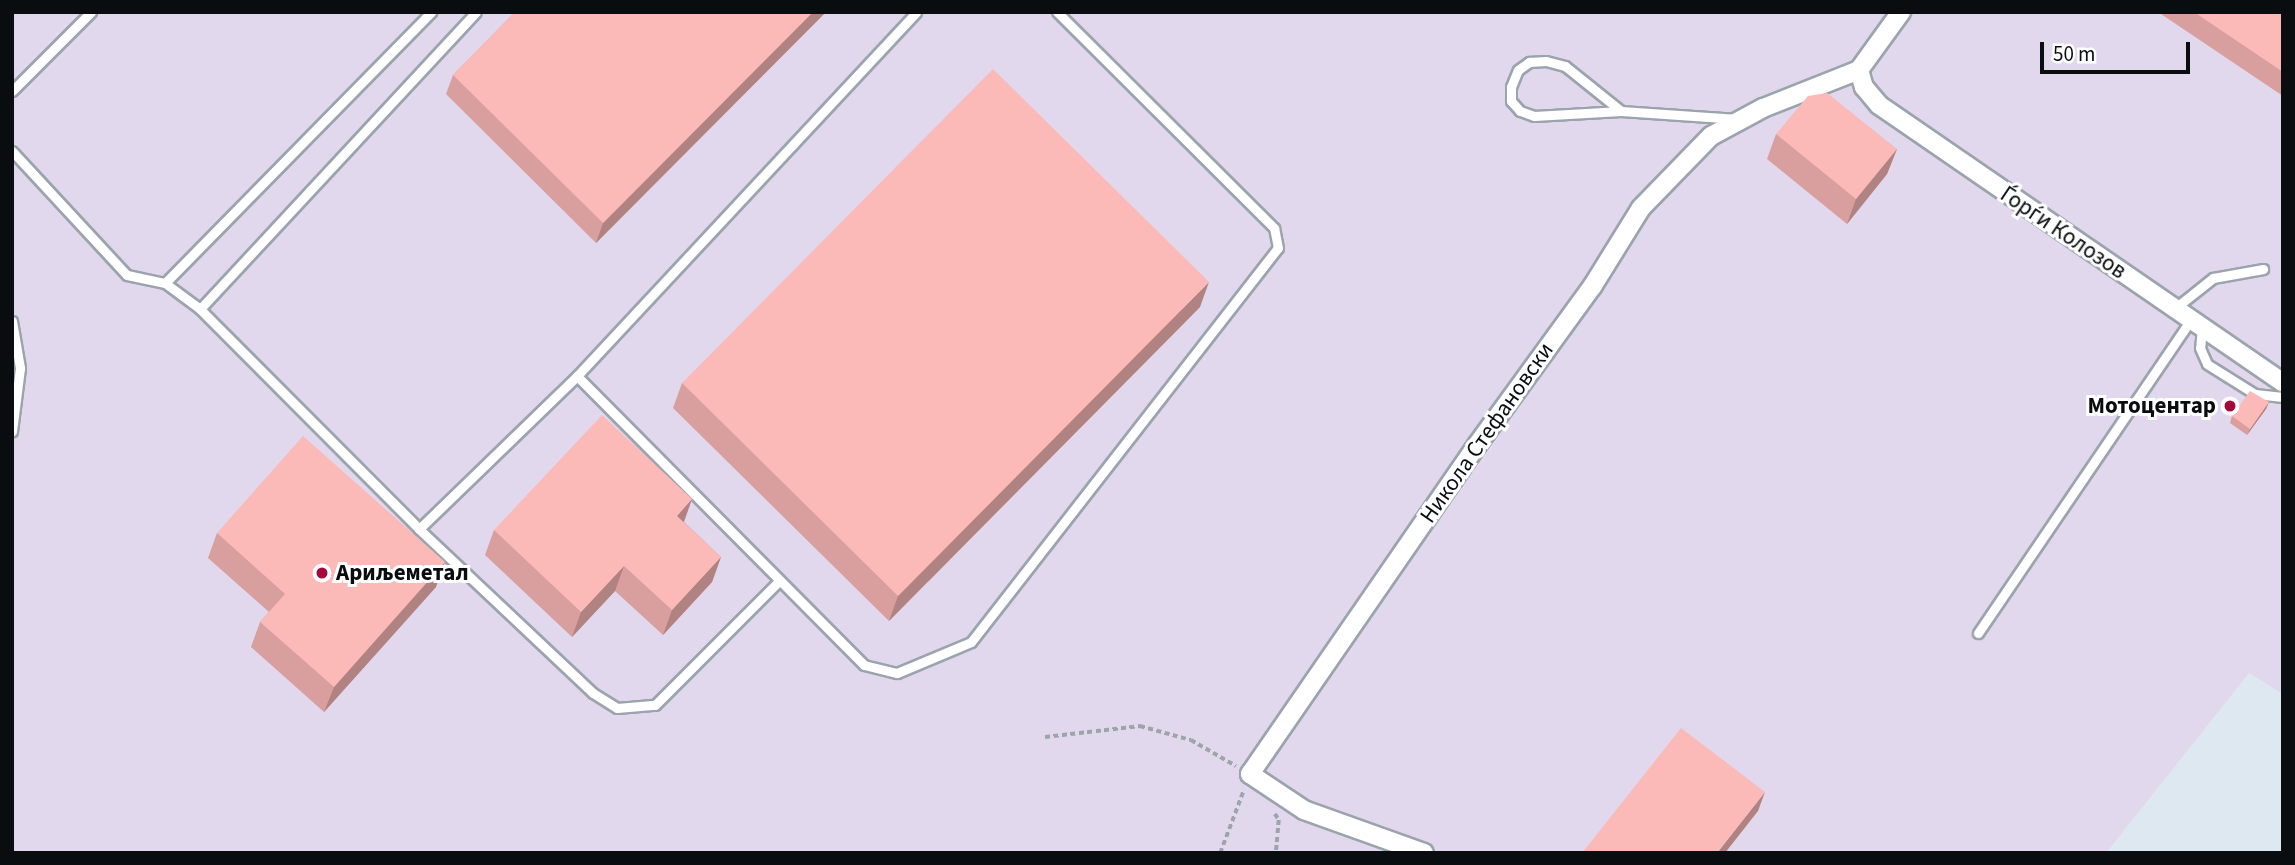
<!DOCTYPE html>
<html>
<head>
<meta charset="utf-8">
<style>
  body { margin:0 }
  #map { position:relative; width:2295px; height:865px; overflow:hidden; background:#dee8f0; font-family:"Source Sans 3",sans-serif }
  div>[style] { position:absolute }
  .industrial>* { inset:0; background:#e1d8ed }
  .path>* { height:3.5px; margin-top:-1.75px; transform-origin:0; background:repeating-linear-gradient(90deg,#9da5ab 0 5px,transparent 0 8.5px) }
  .roads { filter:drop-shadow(2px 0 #9ba4ac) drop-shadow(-2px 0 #9ba4ac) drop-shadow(0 2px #9ba4ac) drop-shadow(0 -2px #9ba4ac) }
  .service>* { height:9px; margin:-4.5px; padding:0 4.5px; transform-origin:4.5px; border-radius:4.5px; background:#fff }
  .minor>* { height:18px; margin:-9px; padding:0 9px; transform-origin:9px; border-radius:9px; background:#fff }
  .wall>* { inset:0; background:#d89f9e }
  .shaded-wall>* { inset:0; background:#b08281 }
  .building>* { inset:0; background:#fbb9b8 }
  .dots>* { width:19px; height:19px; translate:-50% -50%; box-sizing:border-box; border:4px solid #fff; border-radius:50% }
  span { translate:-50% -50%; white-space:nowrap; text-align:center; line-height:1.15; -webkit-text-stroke:6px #fff; paint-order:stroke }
  .street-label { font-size:23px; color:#090d0f }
  .poi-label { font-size:23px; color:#090d0f; font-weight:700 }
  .right { translate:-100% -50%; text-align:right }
  .left { translate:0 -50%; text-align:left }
  .frame { position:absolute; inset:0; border:14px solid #090d0f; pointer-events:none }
  .scale { position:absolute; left:2040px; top:42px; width:150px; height:32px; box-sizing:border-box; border:4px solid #090d0f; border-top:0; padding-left:9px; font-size:21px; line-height:24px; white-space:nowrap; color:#090d0f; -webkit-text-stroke:5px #fff; paint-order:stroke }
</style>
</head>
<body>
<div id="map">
  <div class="industrial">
    <div style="clip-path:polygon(12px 12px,2283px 12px,2283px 694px,2249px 673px,2106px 853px,12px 853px)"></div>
  </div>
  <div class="path">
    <div style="left:1045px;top:737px;width:96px;rotate:-6.6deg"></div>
    <div style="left:1140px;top:726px;width:53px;rotate:15.4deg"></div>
    <div style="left:1191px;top:740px;width:52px;rotate:30deg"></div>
    <div style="left:1275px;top:814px;width:7px;rotate:56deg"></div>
    <div style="left:1279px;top:820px;width:33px;rotate:95deg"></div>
    <div style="left:1220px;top:853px;width:68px;rotate:-69.4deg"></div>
  </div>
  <div class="roads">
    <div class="service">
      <div style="left:12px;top:91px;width:112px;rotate:-45deg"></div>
      <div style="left:1621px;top:111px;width:87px;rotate:176.7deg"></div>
      <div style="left:1534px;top:116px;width:15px;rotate:-160deg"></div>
      <div style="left:1520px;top:111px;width:13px;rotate:-132deg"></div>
      <div style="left:1511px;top:101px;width:14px;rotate:-90deg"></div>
      <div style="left:1511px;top:87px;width:18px;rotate:-68deg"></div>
      <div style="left:1518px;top:70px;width:14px;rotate:-36deg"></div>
      <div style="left:1529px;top:62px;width:17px;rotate:-3deg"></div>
      <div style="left:1546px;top:61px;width:20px;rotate:15deg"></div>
      <div style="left:1565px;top:66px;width:72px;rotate:38.8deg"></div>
      <div style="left:1621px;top:111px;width:117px;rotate:3.9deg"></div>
      <div style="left:12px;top:151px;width:169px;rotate:47.2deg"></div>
      <div style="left:127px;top:275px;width:39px;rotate:12deg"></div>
      <div style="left:165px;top:283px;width:44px;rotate:36.6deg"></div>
      <div style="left:200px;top:309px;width:405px;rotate:-47.1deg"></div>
      <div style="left:165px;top:283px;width:380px;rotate:-45.5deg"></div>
      <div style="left:200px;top:309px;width:310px;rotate:45.1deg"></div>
      <div style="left:419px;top:529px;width:239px;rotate:43.3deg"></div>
      <div style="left:593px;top:693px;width:28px;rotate:32deg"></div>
      <div style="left:617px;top:708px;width:38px;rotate:-5deg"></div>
      <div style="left:655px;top:705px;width:173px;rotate:-45deg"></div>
      <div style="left:2174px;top:309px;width:50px;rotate:-38.5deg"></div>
      <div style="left:2213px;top:278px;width:51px;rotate:-10.2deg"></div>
      <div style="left:12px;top:321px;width:48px;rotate:80.3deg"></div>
      <div style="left:20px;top:368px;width:64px;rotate:97.2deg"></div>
      <div style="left:2202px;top:327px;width:21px;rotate:95deg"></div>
      <div style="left:2200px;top:348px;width:17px;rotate:66deg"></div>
      <div style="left:2207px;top:364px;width:57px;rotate:32deg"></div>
      <div style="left:2255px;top:394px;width:28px;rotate:6deg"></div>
      <div style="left:577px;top:376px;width:407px;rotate:45.2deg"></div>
      <div style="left:864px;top:665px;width:34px;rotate:14deg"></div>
      <div style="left:897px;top:673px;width:80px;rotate:-22.7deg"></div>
      <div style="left:971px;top:642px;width:499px;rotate:-52.1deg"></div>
      <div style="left:1278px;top:248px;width:20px;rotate:-101deg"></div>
      <div style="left:1274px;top:228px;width:306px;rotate:-135.1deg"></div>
      <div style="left:419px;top:529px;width:220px;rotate:-44.1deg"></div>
      <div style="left:577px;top:376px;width:497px;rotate:-47deg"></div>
      <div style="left:1978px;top:633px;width:379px;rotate:-55.8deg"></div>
    </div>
    <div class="minor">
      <div style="left:1859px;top:70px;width:18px;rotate:74deg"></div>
      <div style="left:1864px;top:87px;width:23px;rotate:50deg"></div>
      <div style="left:1879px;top:105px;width:490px;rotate:34.5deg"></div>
      <div style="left:1424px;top:853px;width:127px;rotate:-160.3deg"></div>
      <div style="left:1304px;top:810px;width:65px;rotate:-146.3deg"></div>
      <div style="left:1250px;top:774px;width:400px;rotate:-55.4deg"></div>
      <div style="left:1477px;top:445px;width:195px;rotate:-54deg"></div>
      <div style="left:1592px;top:287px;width:93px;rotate:-58.2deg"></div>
      <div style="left:1641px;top:208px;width:100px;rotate:-45.8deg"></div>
      <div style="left:1711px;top:136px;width:59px;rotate:-28.3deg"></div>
      <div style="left:1763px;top:108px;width:103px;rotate:-21.6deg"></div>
      <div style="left:1859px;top:70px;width:72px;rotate:-54.1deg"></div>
    </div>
  </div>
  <div class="wall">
    <div style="clip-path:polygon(515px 12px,826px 12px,596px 243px,446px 94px,453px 75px)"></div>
    <div style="clip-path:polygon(2158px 12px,2283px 12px,2283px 96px)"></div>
    <div style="clip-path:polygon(1776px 134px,1897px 149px,1887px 174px,1847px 224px,1767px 159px)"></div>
    <div style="clip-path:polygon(1200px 307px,889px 621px,673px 408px,682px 383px)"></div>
    <div style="clip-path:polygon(2269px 402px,2266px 409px,2247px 435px,2230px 423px,2232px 416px)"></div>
    <div style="clip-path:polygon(692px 499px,684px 522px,721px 557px,712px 582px,663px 635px,615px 591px,572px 637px,485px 555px,494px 530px)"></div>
    <div style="clip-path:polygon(217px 533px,436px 587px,324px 712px,251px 647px,260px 622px,269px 612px,208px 558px)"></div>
  </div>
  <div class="shaded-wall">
    <div style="clip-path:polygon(813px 12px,826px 12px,596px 243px,603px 223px)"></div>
    <div style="clip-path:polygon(1897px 149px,1887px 174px,1847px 224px,1856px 199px)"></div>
    <div style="clip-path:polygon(1209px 282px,1200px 307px,889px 621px,898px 596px)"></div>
    <div style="clip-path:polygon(2269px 402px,2266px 409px,2247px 435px,2250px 429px)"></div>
    <div style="clip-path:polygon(692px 499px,683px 524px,677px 516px)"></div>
    <div style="clip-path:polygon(721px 557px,712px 582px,663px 635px,672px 610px)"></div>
    <div style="clip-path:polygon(445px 562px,436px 587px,324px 712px,334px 687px)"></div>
    <div style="clip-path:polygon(624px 566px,615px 591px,572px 637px,581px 612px)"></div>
    <div style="clip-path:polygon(1765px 792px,1758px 811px,1725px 853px,1717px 853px)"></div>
  </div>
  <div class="building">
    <div style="clip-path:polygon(515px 12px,813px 12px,603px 223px,453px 75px)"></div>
    <div style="clip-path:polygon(2194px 12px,2283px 12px,2283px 72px)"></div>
    <div style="clip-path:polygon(993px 69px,1209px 282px,898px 596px,682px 383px)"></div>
    <div style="clip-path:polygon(1827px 93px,1897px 149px,1856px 199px,1776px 134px,1808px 96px)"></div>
    <div style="clip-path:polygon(2250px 391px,2269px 402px,2250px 429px,2232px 416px)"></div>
    <div style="clip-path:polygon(602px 415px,692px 499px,677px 516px,721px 557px,672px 610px,624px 566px,581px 612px,494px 530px)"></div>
    <div style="clip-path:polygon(303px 436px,445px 562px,334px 687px,260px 622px,285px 594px,217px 533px)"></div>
    <div style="clip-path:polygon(1681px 728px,1765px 792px,1717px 853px,1582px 853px)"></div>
  </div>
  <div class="dots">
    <div style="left:2230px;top:406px;background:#a4093c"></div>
    <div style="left:322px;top:573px;background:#a4093c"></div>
  </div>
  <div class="street-label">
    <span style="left:2063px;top:233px;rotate:34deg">Ѓорѓи Колозов</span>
    <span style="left:1487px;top:433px;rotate:-55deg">Никола Стефановски</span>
  </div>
  <div class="poi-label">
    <span class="right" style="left:2216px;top:406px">Мотоцентар</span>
    <span class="left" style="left:336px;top:573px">Ариљеметал</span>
  </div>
  <div class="frame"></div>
  <div class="scale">50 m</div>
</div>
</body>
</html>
